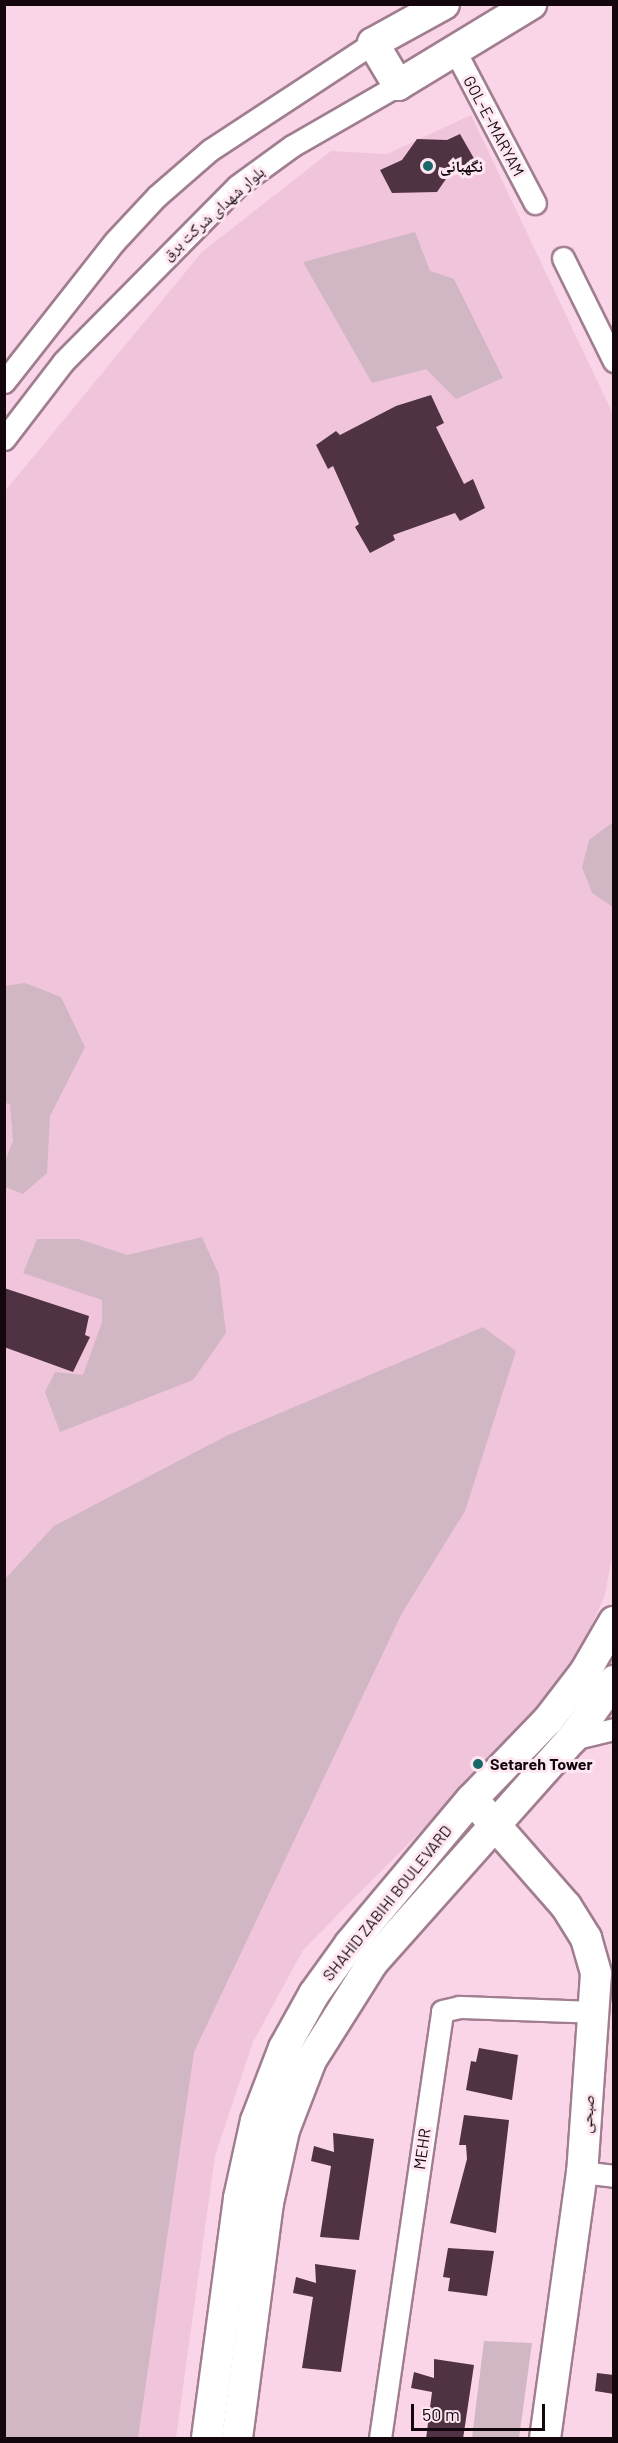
<!DOCTYPE html>
<html>
<head>
<meta charset="utf-8">
<style>
  body { margin:0 }
  #map { position:relative; width:618px; height:2443px; overflow:hidden; background:#fad5e8; font-family:Barlow,"Noto Naskh Arabic",sans-serif }
  div>[style] { position:absolute }
  .built>* { inset:0; background:#f0c5db }
  .green>* { inset:0; background:#d1b6c3 }
  .building>* { inset:0; background:#503342 }
  .roads { filter:drop-shadow(2px 0 #a07e90) drop-shadow(-2px 0 #a07e90) drop-shadow(0 2px #a07e90) drop-shadow(0 -2px #a07e90) }
  .street>* { height:21px; margin:-10.5px; padding:0 10.5px; transform-origin:10.5px; border-radius:10.5px; background:#fff }
  .secondary>* { height:30px; margin:-15px; padding:0 15px; transform-origin:15px; border-radius:15px; background:#fff }
  .dots>* { width:16px; height:16px; translate:-50% -50%; box-sizing:border-box; border:3px solid #fee7f2; border-radius:50% }
  span { translate:-50% -50%; white-space:nowrap; text-align:center; line-height:1.15; -webkit-text-stroke:6px #fee7f2; paint-order:stroke }
  .street-label { font-size:16px; color:#13070d }
  .poi-label { font-size:16px; color:#13070d; font-weight:700 }
  .left { translate:0 -50%; text-align:left }
  .frame { position:absolute; inset:0; border:6px solid #13070d; pointer-events:none }
  .scale { position:absolute; left:411px; top:2404px; width:134px; height:27px; box-sizing:border-box; border:3px solid #13070d; border-top:0; padding-left:8px; font-size:18px; line-height:21px; white-space:nowrap; color:#13070d; -webkit-text-stroke:4px #fee7f2; paint-order:stroke }
</style>
</head>
<body>
<div id="map">
  <div class="built">
    <div style="clip-path:polygon(471px 115px,613px 414px,614px 1545px,605px 1595px,583px 1644px,528px 1723px,303px 1950px,253px 2042px,215px 2156px,176px 2438px,5px 2438px,5px 491px,202px 252px,331px 151px,387px 154px)"></div>
  </div>
  <div class="green">
    <div style="clip-path:polygon(415px 232px,430px 271px,454px 279px,503px 378px,456px 399px,426px 369px,372px 383px,303px 262px)"></div>
    <div style="clip-path:polygon(613px 822px,614px 822px,613px 907px,592px 893px,582px 867px,589px 840px)"></div>
    <div style="clip-path:polygon(25px 983px,61px 997px,85px 1047px,50px 1116px,47px 1173px,23px 1194px,5px 1187px,5px 1161px,13px 1141px,10px 1104px,5px 1103px,4px 986px)"></div>
    <div style="clip-path:polygon(202px 1237px,219px 1275px,226px 1333px,193px 1380px,60px 1432px,45px 1392px,55px 1372px,83px 1375px,102px 1322px,102px 1300px,23px 1273px,37px 1239px,79px 1239px,127px 1255px)"></div>
    <div style="clip-path:polygon(483px 1327px,516px 1351px,465px 1511px,402px 1613px,194px 2052px,138px 2438px,5px 2438px,5px 1579px,54px 1526px,228px 1435px)"></div>
    <div style="clip-path:polygon(484px 2341px,532px 2343px,519px 2438px,472px 2438px)"></div>
  </div>
  <div class="building">
    <div style="clip-path:polygon(460px 134px,476px 162px,448px 176px,437px 192px,392px 193px,380px 170px,402px 160px,417px 139px,447px 140px)"></div>
    <div style="clip-path:polygon(431px 395px,444px 423px,436px 427px,464px 484px,473px 479px,485px 508px,460px 521px,455px 513px,393px 535px,395px 540px,370px 553px,355px 527px,359px 524px,333px 466px,328px 469px,316px 445px,336px 431px,340px 435px,396px 406px)"></div>
    <div style="clip-path:polygon(4px 1288px,89px 1316px,85px 1335px,90px 1337px,73px 1372px,4px 1347px)"></div>
    <div style="clip-path:polygon(479px 2048px,518px 2055px,512px 2100px,466px 2090px,471px 2061px,476px 2062px)"></div>
    <div style="clip-path:polygon(464px 2115px,509px 2120px,496px 2233px,450px 2223px,467px 2159px,466px 2145px,459px 2145px)"></div>
    <div style="clip-path:polygon(333px 2133px,374px 2139px,359px 2240px,320px 2237px,331px 2166px,311px 2161px,314px 2146px,334px 2152px)"></div>
    <div style="clip-path:polygon(448px 2248px,494px 2251px,487px 2296px,448px 2291px,450px 2278px,443px 2277px)"></div>
    <div style="clip-path:polygon(315px 2264px,356px 2270px,341px 2372px,302px 2368px,313px 2297px,293px 2293px,296px 2277px,316px 2283px)"></div>
    <div style="clip-path:polygon(434px 2359px,474px 2365px,463px 2439px,426px 2439px,432px 2392px,411px 2388px,414px 2372px,434px 2378px)"></div>
    <div style="clip-path:polygon(597px 2373px,614px 2375px,614px 2394px,595px 2391px)"></div>
  </div>
  <div class="roads">
    <div class="street">
      <div style="left:454px;top:49px;width:174px;rotate:62.3deg"></div>
      <div style="left:563px;top:258px;width:115px;rotate:63.7deg"></div>
      <div style="left:4px;top:382px;width:179px;rotate:-51.8deg"></div>
      <div style="left:115px;top:241px;width:62px;rotate:-47deg"></div>
      <div style="left:157px;top:196px;width:70px;rotate:-41deg"></div>
      <div style="left:210px;top:150px;width:195px;rotate:-33.3deg"></div>
      <div style="left:4px;top:439px;width:97px;rotate:-52.5deg"></div>
      <div style="left:63px;top:362px;width:247px;rotate:-45.3deg"></div>
      <div style="left:237px;top:186px;width:68px;rotate:-36deg"></div>
      <div style="left:292px;top:146px;width:122px;rotate:-29.9deg"></div>
      <div style="left:572px;top:1739px;width:43px;rotate:-13.4deg"></div>
      <div style="left:582px;top:2172px;width:32px;rotate:7deg"></div>
      <div style="left:380px;top:2438px;width:431px;rotate:-81.7deg"></div>
      <div style="left:442px;top:2011px;width:17px;rotate:-13deg"></div>
      <div style="left:459px;top:2007px;width:136px;rotate:2.1deg"></div>
    </div>
    <div class="secondary">
      <div style="left:444px;top:4px;width:81px;rotate:151.2deg"></div>
      <div style="left:373px;top:43px;width:49px;rotate:59.2deg"></div>
      <div style="left:398px;top:85px;width:156px;rotate:-31.3deg"></div>
      <div style="left:481px;top:1809px;width:129px;rotate:48.8deg"></div>
      <div style="left:566px;top:1906px;width:38px;rotate:58deg"></div>
      <div style="left:586px;top:1938px;width:37px;rotate:74deg"></div>
      <div style="left:596px;top:1974px;width:198px;rotate:94deg"></div>
      <div style="left:582px;top:2172px;width:269px;rotate:97.9deg"></div>
      <div style="left:207px;top:2438px;width:242px;rotate:-82.4deg"></div>
      <div style="left:239px;top:2198px;width:79px;rotate:-77.6deg"></div>
      <div style="left:256px;top:2121px;width:78px;rotate:-69deg"></div>
      <div style="left:284px;top:2048px;width:62px;rotate:-60.9deg"></div>
      <div style="left:314px;top:1994px;width:62px;rotate:-54.2deg"></div>
      <div style="left:350px;top:1944px;width:188px;rotate:-50deg"></div>
      <div style="left:471px;top:1800px;width:112px;rotate:-46.1deg"></div>
      <div style="left:549px;top:1719px;width:59px;rotate:-52.5deg"></div>
      <div style="left:585px;top:1672px;width:58px;rotate:-59.9deg"></div>
      <div style="left:237px;top:2438px;width:237px;rotate:-82.5deg"></div>
      <div style="left:268px;top:2203px;width:75px;rotate:-77.6deg"></div>
      <div style="left:284px;top:2130px;width:75px;rotate:-68.9deg"></div>
      <div style="left:311px;top:2060px;width:116px;rotate:-57.7deg"></div>
      <div style="left:373px;top:1962px;width:299px;rotate:-48.3deg"></div>
      <div style="left:572px;top:1739px;width:72px;rotate:-54.1deg"></div>
    </div>
  </div>
  <div class="dots">
    <div style="left:428px;top:166px;background:#196768"></div>
    <div style="left:478px;top:1764px;background:#196768"></div>
  </div>
  <div class="street-label">
    <span style="left:494px;top:126px;rotate:62deg">GOL-E-MARYAM</span>
    <span style="left:213px;top:213px;rotate:-42deg">بلوار شهدای شرکت برق</span>
    <span style="left:387px;top:1903px;rotate:-51deg">SHAHID ZABIHI BOULEVARD</span>
    <span style="left:587px;top:2114px;rotate:-85deg">صبحی</span>
    <span style="left:422px;top:2149px;rotate:-82deg">MEHR</span>
  </div>
  <div class="poi-label">
    <span class="left" style="left:440px;top:166px">نگهبانی</span>
    <span class="left" style="left:490px;top:1764px">Setareh Tower</span>
  </div>
  <div class="frame"></div>
  <div class="scale">50 m</div>
</div>
</body>
</html>
